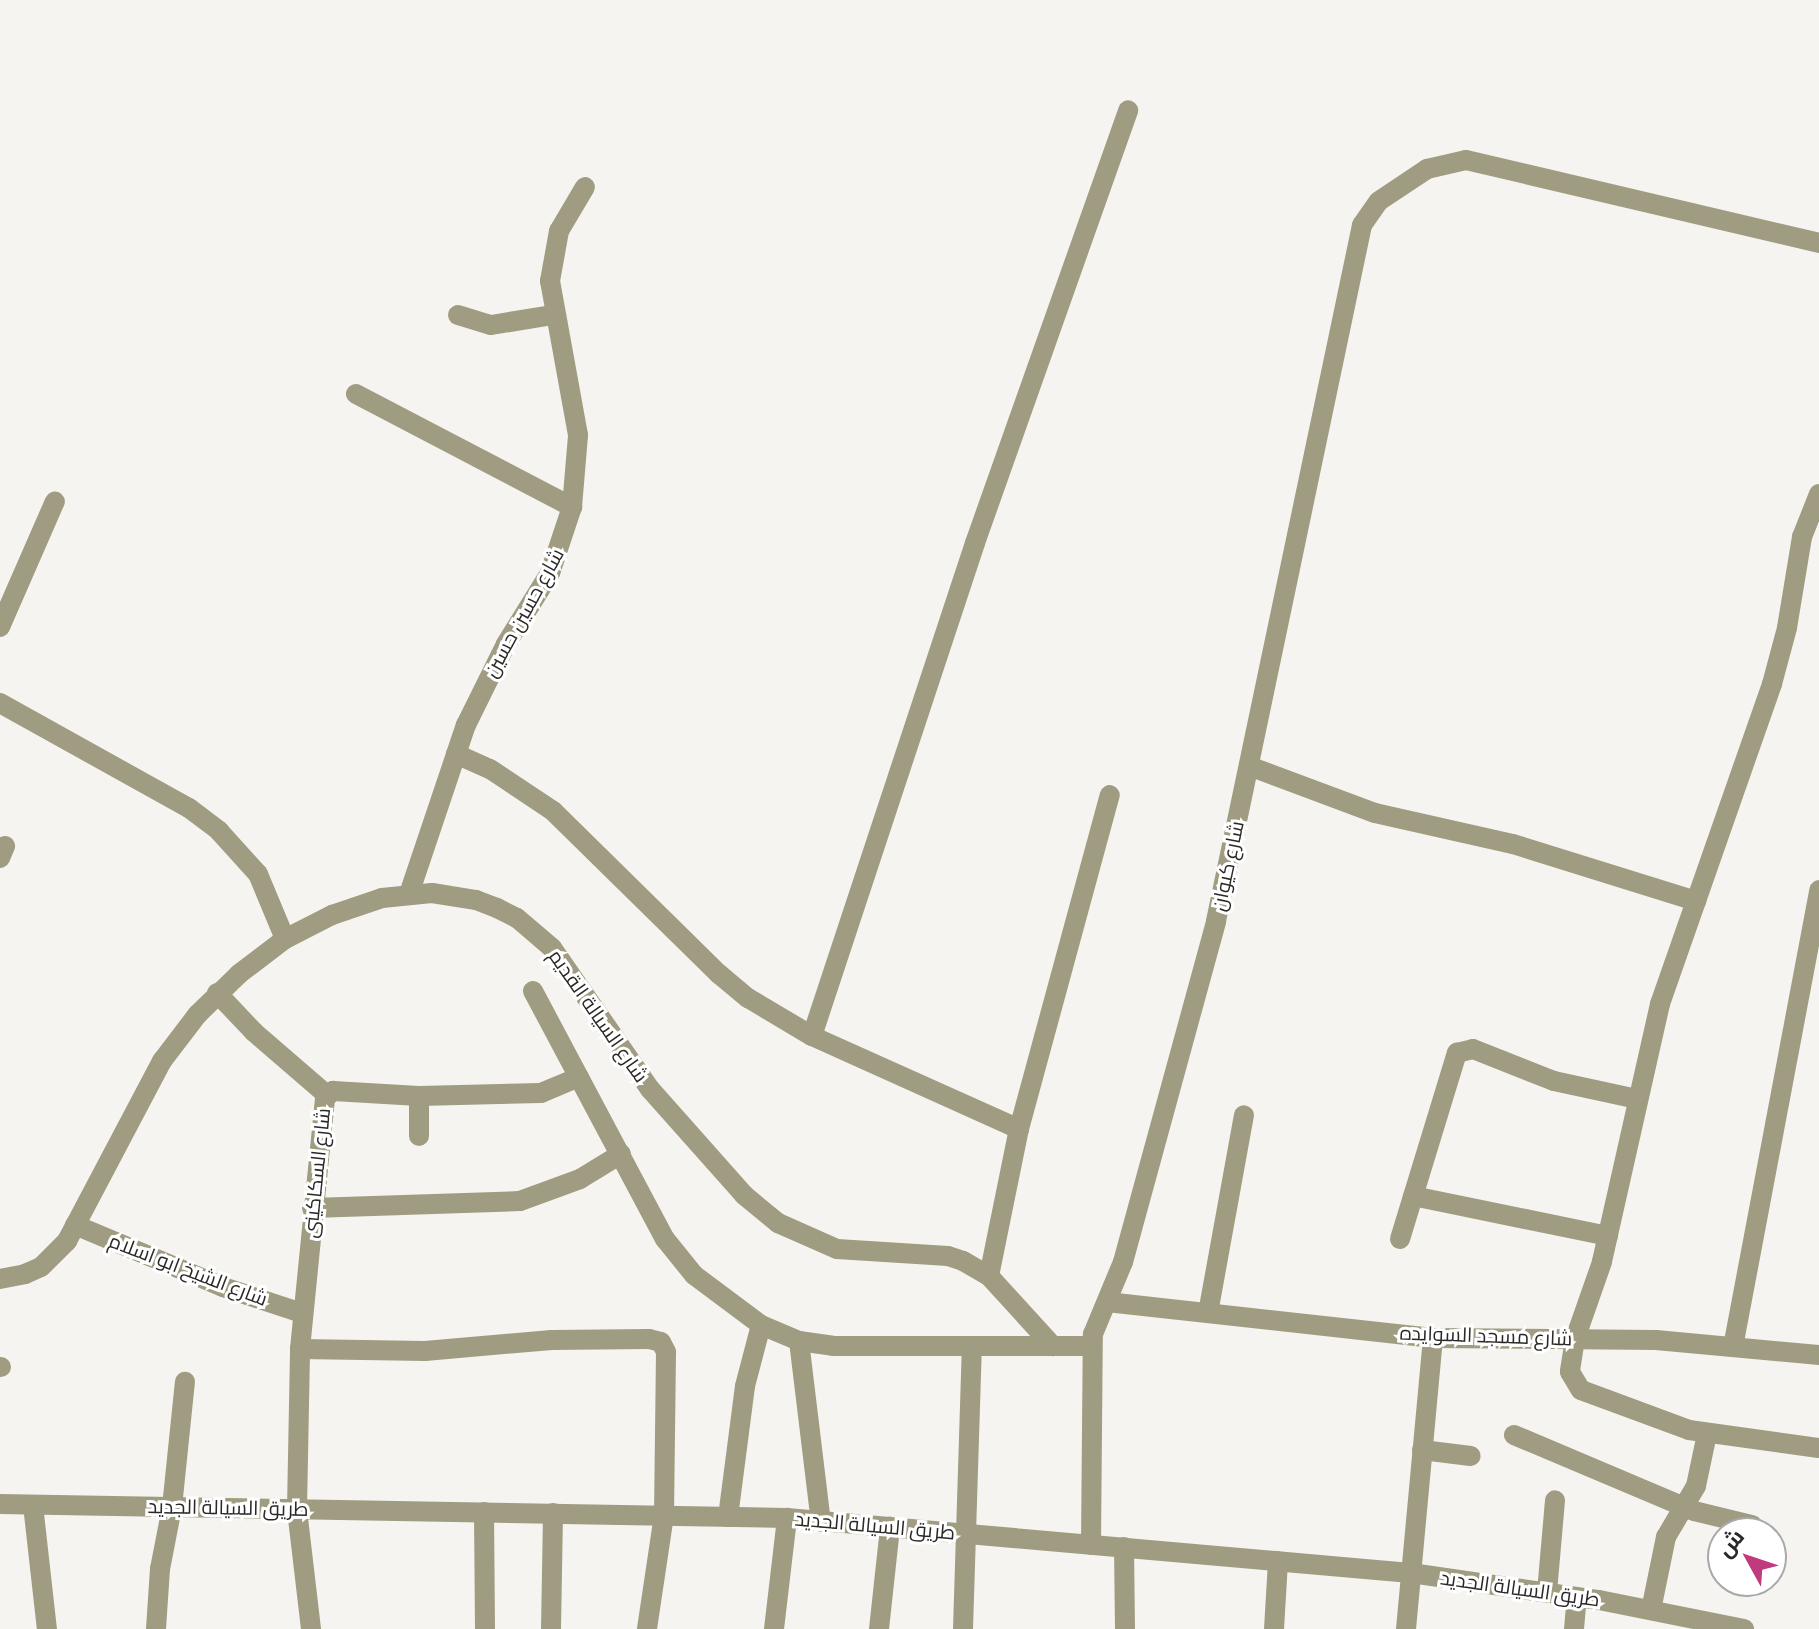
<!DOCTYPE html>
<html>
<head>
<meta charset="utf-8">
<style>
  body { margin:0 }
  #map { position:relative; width:1819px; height:1629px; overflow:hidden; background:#f5f4f0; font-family:"PT Sans Narrow",Cairo,sans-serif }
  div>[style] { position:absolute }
  .minor>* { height:20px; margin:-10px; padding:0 10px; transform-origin:10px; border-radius:10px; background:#a09c81 }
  span { translate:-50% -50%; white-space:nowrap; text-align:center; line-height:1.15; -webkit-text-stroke:6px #fff; paint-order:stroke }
  .street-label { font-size:20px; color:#2a2928 }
  .north { position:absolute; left:1707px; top:1517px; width:80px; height:80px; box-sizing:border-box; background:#fff; border:2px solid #aaa9a9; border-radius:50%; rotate:310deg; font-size:22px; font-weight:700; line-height:32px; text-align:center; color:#2a2928 }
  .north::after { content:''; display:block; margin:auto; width:28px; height:36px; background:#c03b7e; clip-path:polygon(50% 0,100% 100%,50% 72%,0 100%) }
</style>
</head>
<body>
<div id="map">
  <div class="minor">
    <div style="left:458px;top:315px;width:34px;rotate:17deg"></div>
    <div style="left:491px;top:325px;width:63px;rotate:-9.2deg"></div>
    <div style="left:356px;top:394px;width:244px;rotate:27.6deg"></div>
    <div style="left:1819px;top:494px;width:46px;rotate:111.6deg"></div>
    <div style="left:1802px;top:537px;width:92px;rotate:99.4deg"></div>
    <div style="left:1787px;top:628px;width:58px;rotate:105deg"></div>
    <div style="left:1772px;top:684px;width:339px;rotate:109.3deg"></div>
    <div style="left:1660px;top:1004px;width:264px;rotate:102.7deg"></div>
    <div style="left:1602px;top:1262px;width:82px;rotate:109.3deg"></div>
    <div style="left:1575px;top:1339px;width:33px;rotate:99deg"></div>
    <div style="left:1570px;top:1372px;width:21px;rotate:59deg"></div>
    <div style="left:1581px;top:1390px;width:115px;rotate:20.3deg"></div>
    <div style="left:1689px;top:1430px;width:131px;rotate:7.9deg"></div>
    <div style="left:0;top:627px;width:137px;rotate:-66.4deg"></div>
    <div style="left:0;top:703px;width:216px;rotate:29.1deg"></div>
    <div style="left:189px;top:808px;width:38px;rotate:37deg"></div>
    <div style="left:219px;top:831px;width:58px;rotate:47.8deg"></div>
    <div style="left:258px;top:874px;width:70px;rotate:67.4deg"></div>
    <div style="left:456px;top:754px;width:37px;rotate:24deg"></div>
    <div style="left:490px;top:769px;width:76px;rotate:33.7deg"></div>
    <div style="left:553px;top:811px;width:233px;rotate:44.5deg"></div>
    <div style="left:719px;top:974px;width:38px;rotate:40deg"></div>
    <div style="left:748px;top:998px;width:74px;rotate:30.7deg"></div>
    <div style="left:812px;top:1036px;width:227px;rotate:24.2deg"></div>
    <div style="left:1249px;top:766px;width:134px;rotate:20.5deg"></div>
    <div style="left:1375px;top:813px;width:141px;rotate:12.7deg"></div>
    <div style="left:1513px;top:844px;width:192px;rotate:17.3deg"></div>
    <div style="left:0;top:858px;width:13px;rotate:-67deg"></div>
    <div style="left:409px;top:894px;width:178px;rotate:-71.4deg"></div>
    <div style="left:466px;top:725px;width:90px;rotate:-63.7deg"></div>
    <div style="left:506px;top:644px;width:84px;rotate:-58.2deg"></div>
    <div style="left:550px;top:573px;width:70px;rotate:-71.6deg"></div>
    <div style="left:572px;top:507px;width:72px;rotate:-85.2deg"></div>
    <div style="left:578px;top:435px;width:157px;rotate:-100.3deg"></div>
    <div style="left:550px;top:281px;width:51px;rotate:-79.8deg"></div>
    <div style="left:559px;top:231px;width:51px;rotate:-59.4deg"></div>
    <div style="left:533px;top:991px;width:281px;rotate:62deg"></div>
    <div style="left:665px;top:1239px;width:46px;rotate:51.1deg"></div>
    <div style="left:694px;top:1275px;width:84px;rotate:36.7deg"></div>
    <div style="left:761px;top:1325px;width:41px;rotate:22.8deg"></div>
    <div style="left:799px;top:1341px;width:34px;rotate:8deg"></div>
    <div style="left:833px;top:1346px;width:258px"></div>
    <div style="left:217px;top:993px;width:54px;rotate:46.5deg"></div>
    <div style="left:254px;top:1032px;width:96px;rotate:40.8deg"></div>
    <div style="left:812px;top:1036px;width:519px;rotate:-71.7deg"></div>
    <div style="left:975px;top:543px;width:459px;rotate:-70.5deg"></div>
    <div style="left:419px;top:1096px;width:40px;rotate:90deg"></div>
    <div style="left:1413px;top:1196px;width:199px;rotate:11.6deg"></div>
    <div style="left:312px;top:1208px;width:208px;rotate:-1.9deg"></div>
    <div style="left:520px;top:1201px;width:64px;rotate:-20.1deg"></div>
    <div style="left:580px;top:1179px;width:48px;rotate:-31.4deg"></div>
    <div style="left:75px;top:1225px;width:160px;rotate:22.7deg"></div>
    <div style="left:223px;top:1287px;width:83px;rotate:18.2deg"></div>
    <div style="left:1400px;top:1239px;width:195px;rotate:-73deg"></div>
    <div style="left:1457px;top:1053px;width:16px;rotate:-14deg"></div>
    <div style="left:1473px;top:1049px;width:87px;rotate:21.6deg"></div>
    <div style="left:1554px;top:1081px;width:85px;rotate:12.2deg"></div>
    <div style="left:989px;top:1276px;width:150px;rotate:-78.5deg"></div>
    <div style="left:1019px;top:1129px;width:346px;rotate:-74.8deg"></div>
    <div style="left:0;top:1279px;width:25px;rotate:-11deg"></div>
    <div style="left:25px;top:1274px;width:17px;rotate:-24deg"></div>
    <div style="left:41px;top:1267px;width:37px;rotate:-45deg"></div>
    <div style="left:67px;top:1241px;width:204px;rotate:-62.2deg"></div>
    <div style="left:162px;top:1061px;width:58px;rotate:-52.7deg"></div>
    <div style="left:197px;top:1015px;width:59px;rotate:-44.3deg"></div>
    <div style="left:239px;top:974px;width:58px;rotate:-37.3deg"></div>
    <div style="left:285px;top:939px;width:53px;rotate:-27.1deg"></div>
    <div style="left:332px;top:915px;width:53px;rotate:-18.8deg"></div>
    <div style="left:382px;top:898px;width:50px;rotate:-5.7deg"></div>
    <div style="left:432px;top:893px;width:45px;rotate:9deg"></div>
    <div style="left:476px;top:900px;width:22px;rotate:21deg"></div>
    <div style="left:497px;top:908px;width:22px;rotate:27deg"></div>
    <div style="left:517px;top:918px;width:46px;rotate:40.6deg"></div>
    <div style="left:552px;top:948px;width:172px;rotate:55.2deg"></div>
    <div style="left:650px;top:1089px;width:142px;rotate:48.4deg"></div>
    <div style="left:744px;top:1195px;width:44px;rotate:39.5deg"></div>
    <div style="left:778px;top:1223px;width:64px;rotate:23.8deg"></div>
    <div style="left:837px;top:1249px;width:111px;rotate:3.6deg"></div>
    <div style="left:948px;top:1256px;width:16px;rotate:18deg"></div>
    <div style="left:963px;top:1261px;width:30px;rotate:30deg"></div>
    <div style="left:989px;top:1276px;width:95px;rotate:47.6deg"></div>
    <div style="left:1107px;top:1302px;width:328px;rotate:6.3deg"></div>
    <div style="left:1433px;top:1338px;width:223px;rotate:0.5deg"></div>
    <div style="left:1656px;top:1340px;width:164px;rotate:5.3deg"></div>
    <div style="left:1208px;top:1313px;width:201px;rotate:-79.7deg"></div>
    <div style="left:799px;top:1341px;width:182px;rotate:83.1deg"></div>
    <div style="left:1733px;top:1347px;width:465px;rotate:-79.3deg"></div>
    <div style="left:300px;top:1349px;width:125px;rotate:0.9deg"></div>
    <div style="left:425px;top:1351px;width:127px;rotate:-5deg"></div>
    <div style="left:552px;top:1340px;width:97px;rotate:-0.6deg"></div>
    <div style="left:649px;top:1339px;width:12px;rotate:14deg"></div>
    <div style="left:661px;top:1342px;width:11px;rotate:63deg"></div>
    <div style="left:666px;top:1352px;width:163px;rotate:90.7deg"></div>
    <div style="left:664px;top:1515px;width:115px;rotate:98.5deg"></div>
    <div style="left:0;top:1367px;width:1px"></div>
    <div style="left:1514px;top:1435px;width:195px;rotate:22.9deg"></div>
    <div style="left:1694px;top:1511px;width:60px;rotate:13.6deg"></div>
    <div style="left:1422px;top:1450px;width:49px;rotate:7deg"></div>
    <div style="left:0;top:1504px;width:787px;rotate:1.02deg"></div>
    <div style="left:787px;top:1518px;width:626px;rotate:5.04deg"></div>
    <div style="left:1411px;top:1573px;width:190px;rotate:8.2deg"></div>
    <div style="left:1599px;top:1600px;width:148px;rotate:11.3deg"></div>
    <div style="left:33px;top:1505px;width:125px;rotate:83.6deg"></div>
    <div style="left:484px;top:1512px;width:117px;rotate:89.5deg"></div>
    <div style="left:728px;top:1517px;width:132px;rotate:-82.6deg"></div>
    <div style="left:745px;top:1386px;width:63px;rotate:-75.3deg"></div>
    <div style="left:1091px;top:1545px;width:211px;rotate:-89.5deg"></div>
    <div style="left:1093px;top:1334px;width:78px;rotate:-67.4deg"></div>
    <div style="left:1123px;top:1262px;width:353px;rotate:-74.7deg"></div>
    <div style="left:1216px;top:921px;width:711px;rotate:-78.15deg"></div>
    <div style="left:1362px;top:225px;width:29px;rotate:-55deg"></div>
    <div style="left:1379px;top:201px;width:58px;rotate:-33.7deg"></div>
    <div style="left:1427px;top:169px;width:40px;rotate:-13deg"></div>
    <div style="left:1466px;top:160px;width:363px;rotate:13.2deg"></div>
    <div style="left:1124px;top:1547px;width:82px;rotate:89.3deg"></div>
    <div style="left:1547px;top:1592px;width:92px;rotate:-85deg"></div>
    <div style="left:1651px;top:1610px;width:75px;rotate:-78.4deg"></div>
    <div style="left:1666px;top:1537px;width:59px;rotate:-59.5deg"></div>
    <div style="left:1696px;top:1486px;width:53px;rotate:-78.1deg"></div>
    <div style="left:156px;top:1629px;width:60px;rotate:-86.2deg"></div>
    <div style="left:160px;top:1569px;width:63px;rotate:-79deg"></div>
    <div style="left:172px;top:1507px;width:126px;rotate:-84.1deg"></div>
    <div style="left:311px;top:1629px;width:121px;rotate:-96.7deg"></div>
    <div style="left:297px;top:1509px;width:160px;rotate:-88.9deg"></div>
    <div style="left:300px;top:1349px;width:252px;rotate:-84.3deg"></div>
    <div style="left:325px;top:1098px;width:11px;rotate:-41deg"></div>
    <div style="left:333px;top:1091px;width:86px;rotate:3.3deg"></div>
    <div style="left:419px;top:1096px;width:122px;rotate:-1.4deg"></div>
    <div style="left:541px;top:1093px;width:41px;rotate:-22.8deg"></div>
    <div style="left:551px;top:1629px;width:116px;rotate:-89deg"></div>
    <div style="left:774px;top:1629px;width:112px;rotate:-83.3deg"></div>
    <div style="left:879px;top:1629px;width:103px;rotate:-83.8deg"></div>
    <div style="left:963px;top:1629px;width:283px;rotate:-88.2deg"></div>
    <div style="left:1274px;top:1629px;width:68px;rotate:-86.6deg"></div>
    <div style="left:1406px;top:1629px;width:292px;rotate:-84.7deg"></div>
    <div style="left:1574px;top:1629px;width:32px;rotate:-85deg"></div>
  </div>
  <div class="street-label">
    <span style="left:524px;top:613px;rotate:-61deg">شارع حسين حسين</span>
    <span style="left:1228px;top:866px;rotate:-78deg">شارع كيوان</span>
    <span style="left:598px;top:1016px;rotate:55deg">شارع السيالة القديم</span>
    <span style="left:317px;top:1173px;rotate:-84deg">شارع السكاكينى</span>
    <span style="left:188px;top:1270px;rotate:21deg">شارع الشيخ ابو اسلام</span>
    <span style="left:1486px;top:1336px;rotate:2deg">شارع مسجد السوايده</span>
    <span style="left:228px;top:1508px;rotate:1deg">طريق السيالة الجديد</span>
    <span style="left:875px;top:1526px;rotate:5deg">طريق السيالة الجديد</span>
    <span style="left:1520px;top:1589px;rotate:8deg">طريق السيالة الجديد</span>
  </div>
  <div class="north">ش</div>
</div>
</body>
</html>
